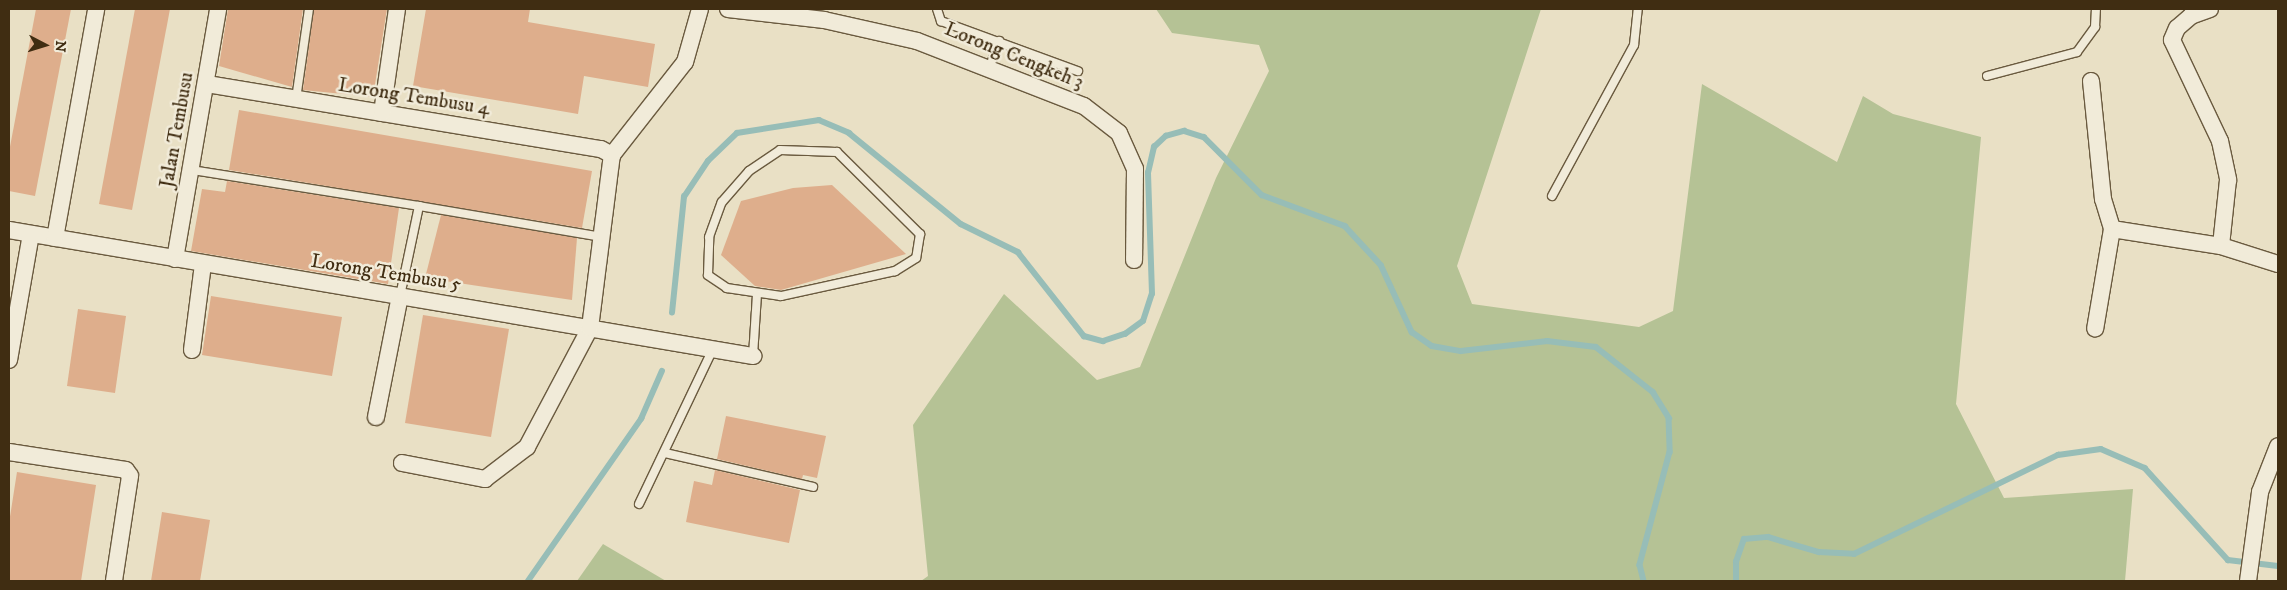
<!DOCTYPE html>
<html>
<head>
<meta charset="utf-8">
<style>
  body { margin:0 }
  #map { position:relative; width:2287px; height:590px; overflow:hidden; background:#e9e0c5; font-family:"IM FELL DW Pica",serif }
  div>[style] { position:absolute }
  .green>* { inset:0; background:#b5c295 }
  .stream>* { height:5.5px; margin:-2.75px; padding:0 2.75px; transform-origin:2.75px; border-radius:2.75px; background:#97bdb7 }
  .building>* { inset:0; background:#deae8c }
  .roads { filter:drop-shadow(1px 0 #6a5a3f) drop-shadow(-1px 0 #6a5a3f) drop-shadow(0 1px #6a5a3f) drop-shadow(0 -1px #6a5a3f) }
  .lane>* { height:8px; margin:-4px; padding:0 4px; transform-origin:4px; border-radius:4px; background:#f1ebd9 }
  .street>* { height:16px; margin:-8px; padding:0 8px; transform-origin:8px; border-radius:8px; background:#f1ebd9 }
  span { translate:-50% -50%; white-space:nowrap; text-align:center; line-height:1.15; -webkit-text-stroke:5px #f1ebd9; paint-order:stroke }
  .street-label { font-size:20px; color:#402d12 }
  .frame { position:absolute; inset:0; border:10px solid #402d12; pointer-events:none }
  .north { position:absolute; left:20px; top:20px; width:50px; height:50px; -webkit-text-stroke:4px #f1ebd9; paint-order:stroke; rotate:95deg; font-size:14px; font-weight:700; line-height:20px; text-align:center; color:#402d12 }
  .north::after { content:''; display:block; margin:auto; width:18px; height:22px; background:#402d12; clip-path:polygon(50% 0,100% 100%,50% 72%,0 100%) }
</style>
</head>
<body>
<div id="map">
  <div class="green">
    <div style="clip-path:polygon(1156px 9px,1541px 9px,1457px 266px,1472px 304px,1639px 327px,1673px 311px,1702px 84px,1837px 162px,1863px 96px,1893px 114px,1981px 137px,1956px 404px,2004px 498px,2133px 489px,2125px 581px,921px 581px,928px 576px,913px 425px,1004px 294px,1097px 380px,1140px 367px,1216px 178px,1269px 71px,1259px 45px,1172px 33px)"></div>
    <div style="clip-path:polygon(603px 544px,666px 581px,577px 581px)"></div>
  </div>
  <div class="stream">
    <div style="left:672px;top:313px;width:117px;rotate:-84.1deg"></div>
    <div style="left:684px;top:197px;width:43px;rotate:-56.3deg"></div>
    <div style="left:708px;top:161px;width:40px;rotate:-44deg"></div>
    <div style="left:737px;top:133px;width:83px;rotate:-9deg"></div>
    <div style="left:819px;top:120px;width:33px;rotate:23deg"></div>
    <div style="left:849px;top:133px;width:144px;rotate:39.1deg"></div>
    <div style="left:961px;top:224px;width:64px;rotate:26.2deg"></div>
    <div style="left:1018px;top:252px;width:107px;rotate:51.8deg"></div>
    <div style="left:1084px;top:336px;width:20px;rotate:15deg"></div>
    <div style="left:1103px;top:341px;width:23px;rotate:-18deg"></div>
    <div style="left:1125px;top:334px;width:22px;rotate:-36deg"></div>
    <div style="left:1143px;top:321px;width:28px;rotate:-72deg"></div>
    <div style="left:1152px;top:294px;width:121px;rotate:-91.9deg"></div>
    <div style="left:1148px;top:173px;width:27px;rotate:-77deg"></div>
    <div style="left:1154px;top:147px;width:16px;rotate:-43deg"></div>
    <div style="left:1166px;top:136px;width:19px;rotate:-16deg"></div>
    <div style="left:1184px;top:131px;width:21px;rotate:17deg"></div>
    <div style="left:1204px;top:137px;width:82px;rotate:45deg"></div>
    <div style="left:1262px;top:195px;width:89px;rotate:20.5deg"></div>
    <div style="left:1345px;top:226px;width:53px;rotate:47.3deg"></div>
    <div style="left:1381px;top:265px;width:74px;rotate:65.2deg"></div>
    <div style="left:1412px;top:332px;width:24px;rotate:35deg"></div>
    <div style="left:1432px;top:346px;width:29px;rotate:10deg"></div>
    <div style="left:1461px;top:351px;width:87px;rotate:-6.6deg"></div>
    <div style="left:1547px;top:341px;width:49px;rotate:7deg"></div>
    <div style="left:1596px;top:347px;width:73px;rotate:38.3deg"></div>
    <div style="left:1653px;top:392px;width:31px;rotate:58deg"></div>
    <div style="left:1669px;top:418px;width:34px;rotate:88deg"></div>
    <div style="left:1670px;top:452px;width:117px;rotate:104.9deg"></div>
    <div style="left:1640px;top:565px;width:16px;rotate:76deg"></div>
    <div style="left:528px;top:581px;width:198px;rotate:-55.1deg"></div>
    <div style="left:641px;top:419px;width:52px;rotate:-66.4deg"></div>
    <div style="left:1736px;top:581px;width:19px;rotate:-90deg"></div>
    <div style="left:1736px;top:562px;width:24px;rotate:-71deg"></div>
    <div style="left:1744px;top:539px;width:24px;rotate:-5deg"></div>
    <div style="left:1768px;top:537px;width:53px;rotate:16.4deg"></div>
    <div style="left:1819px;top:552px;width:35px;rotate:3deg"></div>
    <div style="left:1854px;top:554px;width:227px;rotate:-25.9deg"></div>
    <div style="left:2058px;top:455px;width:43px;rotate:-7.9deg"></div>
    <div style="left:2101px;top:449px;width:48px;rotate:23.4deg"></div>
    <div style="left:2145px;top:468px;width:124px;rotate:47.9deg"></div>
    <div style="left:2228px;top:560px;width:50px;rotate:6.8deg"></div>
  </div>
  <div class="building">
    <div style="clip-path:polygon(36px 9px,71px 9px,35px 196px,9px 191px,9px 152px)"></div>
    <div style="clip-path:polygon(135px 9px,170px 9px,132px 210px,99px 204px)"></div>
    <div style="clip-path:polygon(303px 9px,292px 87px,219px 66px,228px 9px)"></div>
    <div style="clip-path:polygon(314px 9px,387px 9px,373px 97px,303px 90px)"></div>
    <div style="clip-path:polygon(426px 9px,530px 9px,528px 22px,655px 44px,648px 87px,584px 76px,578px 114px,413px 86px)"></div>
    <div style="clip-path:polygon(239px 110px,592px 171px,582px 228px,229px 170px)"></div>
    <div style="clip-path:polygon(227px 181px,399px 208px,388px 284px,191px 251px,202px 189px,225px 192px)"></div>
    <div style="clip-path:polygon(832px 185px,906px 254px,781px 290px,755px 286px,721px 255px,741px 201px,793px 188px)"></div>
    <div style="clip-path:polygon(441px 215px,577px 238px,572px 300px,425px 278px)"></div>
    <div style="clip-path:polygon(211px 296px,342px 317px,332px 376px,202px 355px)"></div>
    <div style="clip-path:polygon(78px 309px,126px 316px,115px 393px,67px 386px)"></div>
    <div style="clip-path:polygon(423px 315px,509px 329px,491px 437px,405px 423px)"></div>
    <div style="clip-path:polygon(726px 416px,826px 436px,817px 478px,803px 475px,802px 479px,717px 459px)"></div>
    <div style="clip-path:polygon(715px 470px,800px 490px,789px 543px,686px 522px,694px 481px,712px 485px)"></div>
    <div style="clip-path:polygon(17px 472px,96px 485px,81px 581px,9px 581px,9px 523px)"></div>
    <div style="clip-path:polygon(162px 512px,210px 520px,200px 581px,151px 581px)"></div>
  </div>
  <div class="roads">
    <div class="lane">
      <div style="left:937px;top:9px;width:13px;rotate:72deg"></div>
      <div style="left:941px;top:21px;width:146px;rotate:20.1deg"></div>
      <div style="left:989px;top:69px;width:30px;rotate:-70deg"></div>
      <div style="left:1987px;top:76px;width:93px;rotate:-14.9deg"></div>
      <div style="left:2077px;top:52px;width:31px;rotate:-54deg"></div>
      <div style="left:2095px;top:27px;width:18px;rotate:-87deg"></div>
      <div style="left:296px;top:99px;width:91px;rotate:-81.8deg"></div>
      <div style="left:780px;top:150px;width:57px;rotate:2deg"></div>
      <div style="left:837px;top:152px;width:117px;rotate:44.7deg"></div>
      <div style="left:920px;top:234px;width:24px;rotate:99deg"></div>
      <div style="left:916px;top:258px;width:25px;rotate:148deg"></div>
      <div style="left:895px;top:271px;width:117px;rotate:167.6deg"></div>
      <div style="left:781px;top:296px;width:55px;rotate:-171.6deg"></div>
      <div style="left:727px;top:288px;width:23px;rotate:-146deg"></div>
      <div style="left:708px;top:275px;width:38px;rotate:-88deg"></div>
      <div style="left:709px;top:237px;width:37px;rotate:-70deg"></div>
      <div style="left:722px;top:202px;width:41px;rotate:-48.9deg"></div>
      <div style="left:749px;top:171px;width:37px;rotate:-34deg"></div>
      <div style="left:192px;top:170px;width:230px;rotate:9deg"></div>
      <div style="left:419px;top:206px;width:92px;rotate:101.9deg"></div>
      <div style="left:1552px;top:196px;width:172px;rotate:-61.5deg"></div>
      <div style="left:1634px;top:45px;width:36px;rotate:-84deg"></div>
      <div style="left:419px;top:206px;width:186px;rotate:9.6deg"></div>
      <div style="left:753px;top:356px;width:62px;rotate:-86.3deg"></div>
      <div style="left:665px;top:453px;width:152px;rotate:12.9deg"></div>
      <div style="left:639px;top:504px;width:172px;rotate:-64.5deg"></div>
    </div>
    <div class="street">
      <div style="left:728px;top:9px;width:97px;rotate:6.5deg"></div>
      <div style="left:824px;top:20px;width:95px;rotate:12.7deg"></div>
      <div style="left:917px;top:41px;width:179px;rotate:21.3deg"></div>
      <div style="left:1084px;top:106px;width:44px;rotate:37.6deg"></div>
      <div style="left:1119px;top:133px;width:39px;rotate:66deg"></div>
      <div style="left:1135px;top:169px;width:91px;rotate:90.6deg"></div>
      <div style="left:2210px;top:9px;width:20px;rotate:160deg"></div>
      <div style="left:2191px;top:16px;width:18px;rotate:139deg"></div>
      <div style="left:2177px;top:28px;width:13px;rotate:113deg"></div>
      <div style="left:2172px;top:40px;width:112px;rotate:64.6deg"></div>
      <div style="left:2220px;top:141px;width:40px;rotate:78deg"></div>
      <div style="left:2228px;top:180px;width:66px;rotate:96.1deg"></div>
      <div style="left:2091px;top:81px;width:119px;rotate:84.2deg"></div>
      <div style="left:2103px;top:199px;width:31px;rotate:73deg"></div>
      <div style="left:2112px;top:229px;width:101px;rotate:99.6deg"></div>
      <div style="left:207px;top:84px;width:399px;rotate:9.4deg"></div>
      <div style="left:601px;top:149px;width:13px;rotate:29deg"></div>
      <div style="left:382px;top:113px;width:105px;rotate:-81.8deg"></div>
      <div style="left:2112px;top:229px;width:110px;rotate:8.9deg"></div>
      <div style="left:2221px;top:246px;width:60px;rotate:17.5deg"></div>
      <div style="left:9px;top:230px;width:755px;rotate:9.61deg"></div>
      <div style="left:55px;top:238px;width:233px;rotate:-79.8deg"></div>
      <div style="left:175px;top:259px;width:254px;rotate:-80.2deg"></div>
      <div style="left:192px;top:350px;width:87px;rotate:-82.7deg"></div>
      <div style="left:9px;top:360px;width:128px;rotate:-80.1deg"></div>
      <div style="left:376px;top:417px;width:123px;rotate:-78.8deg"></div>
      <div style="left:9px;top:452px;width:118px;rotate:8.7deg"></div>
      <div style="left:126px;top:470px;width:7px;rotate:56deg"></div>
      <div style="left:130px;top:476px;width:106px;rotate:98.7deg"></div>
      <div style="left:402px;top:463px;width:85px;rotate:10.9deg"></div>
      <div style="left:485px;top:479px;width:53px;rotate:-37.3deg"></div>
      <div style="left:527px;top:447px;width:135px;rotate:-62.1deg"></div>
      <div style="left:590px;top:328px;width:174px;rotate:-82.8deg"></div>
      <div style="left:612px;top:155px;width:118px;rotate:-51.9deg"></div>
      <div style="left:685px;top:62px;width:55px;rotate:-74.2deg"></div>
      <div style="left:2248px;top:581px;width:90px;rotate:-82.3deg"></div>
      <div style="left:2260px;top:492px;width:49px;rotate:-68.6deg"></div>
    </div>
  </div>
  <div class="street-label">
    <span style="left:1014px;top:56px;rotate:22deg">Lorong Cengkeh 3</span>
    <span style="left:414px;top:97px;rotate:9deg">Lorong Tembusu 4</span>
    <span style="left:177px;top:130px;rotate:-80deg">Jalan Tembusu</span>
    <span style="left:386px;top:273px;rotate:9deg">Lorong Tembusu 5</span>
  </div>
  <div class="frame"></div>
  <div class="north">N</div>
</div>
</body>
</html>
